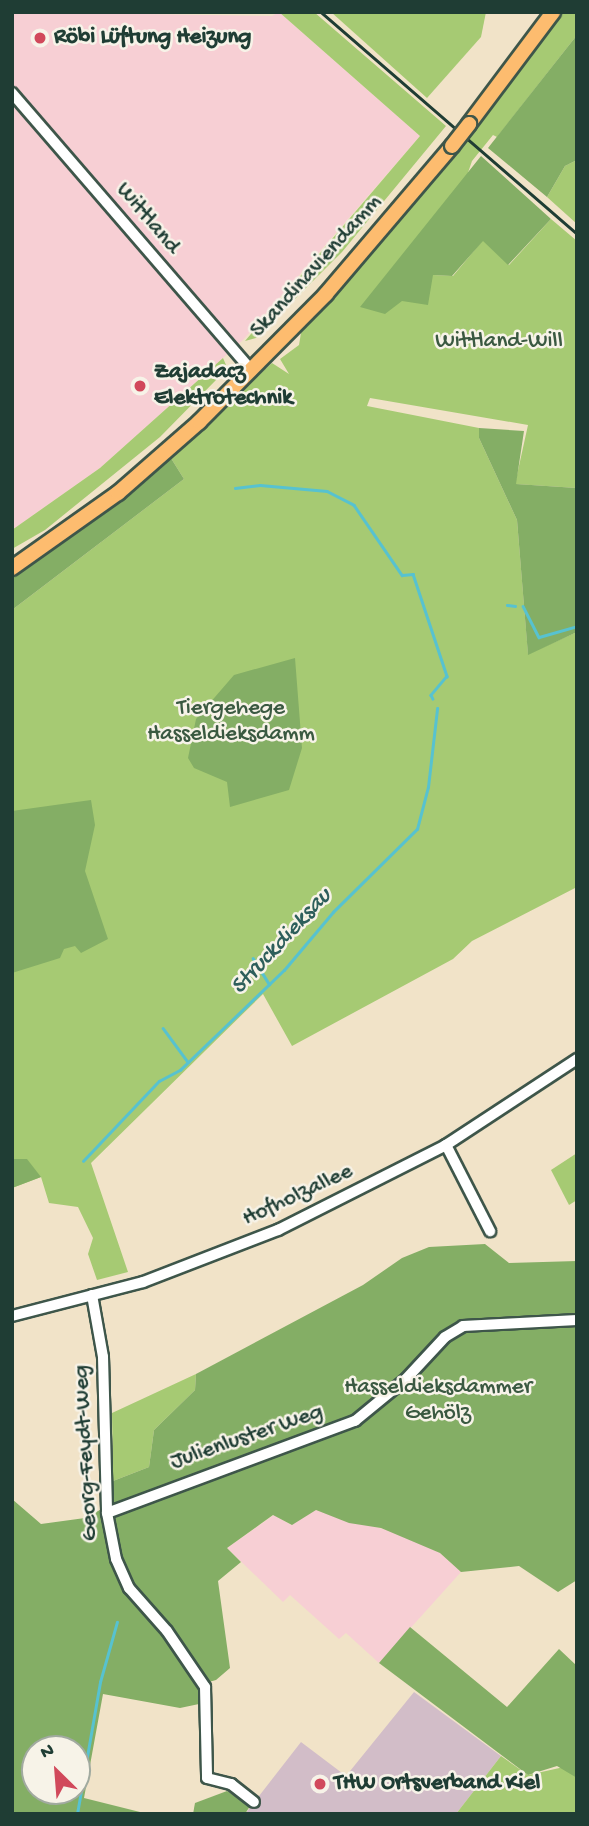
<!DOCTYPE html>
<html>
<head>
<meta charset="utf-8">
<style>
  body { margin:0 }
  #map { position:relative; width:589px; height:1826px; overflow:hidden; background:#f1e3c8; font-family:"Gochi Hand",sans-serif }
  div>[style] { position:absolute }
  .built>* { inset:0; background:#f7cfd4 }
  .industrial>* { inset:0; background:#d2bdc8 }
  .green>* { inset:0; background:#a6ca73 }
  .forest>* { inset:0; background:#84ae65 }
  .stream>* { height:2.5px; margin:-1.25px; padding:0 1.25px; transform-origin:1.25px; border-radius:1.25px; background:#57c2d0 }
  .roads { filter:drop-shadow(2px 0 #3e564a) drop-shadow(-2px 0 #3e564a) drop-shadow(0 2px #3e564a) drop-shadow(0 -2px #3e564a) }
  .minor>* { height:10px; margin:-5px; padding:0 5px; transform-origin:5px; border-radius:5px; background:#fff }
  .major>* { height:14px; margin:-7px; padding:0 7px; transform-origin:7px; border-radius:7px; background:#fdbc6f }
  .rail>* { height:2.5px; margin:-1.25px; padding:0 1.25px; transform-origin:1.25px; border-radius:1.25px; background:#1f3d34 }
  .bridges { filter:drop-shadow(2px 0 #3e564a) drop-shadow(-2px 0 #3e564a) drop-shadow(0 2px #3e564a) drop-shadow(0 -2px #3e564a) }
  .major-bridge>* { height:14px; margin:-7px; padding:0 7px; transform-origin:7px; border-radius:7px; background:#fdbc6f }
  .dots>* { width:19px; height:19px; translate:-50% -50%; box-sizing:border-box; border:4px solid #f7f3e8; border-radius:50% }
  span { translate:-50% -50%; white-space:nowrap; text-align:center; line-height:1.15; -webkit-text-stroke:5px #f7f3e8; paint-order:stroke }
  .poi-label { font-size:23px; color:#1f3d34; font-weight:700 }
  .left { translate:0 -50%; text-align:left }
  .street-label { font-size:23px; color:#1f3d34 }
  .park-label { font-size:23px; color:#3a5941 }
  .water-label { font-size:24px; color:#2d5e5b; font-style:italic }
  .frame { position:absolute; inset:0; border:14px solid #1f3d34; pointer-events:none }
  .north { position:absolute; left:21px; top:1735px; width:70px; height:70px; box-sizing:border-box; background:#f7f3e8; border:2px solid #a1aaa0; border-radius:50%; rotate:335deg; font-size:19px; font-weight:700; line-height:28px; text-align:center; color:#1f3d34 }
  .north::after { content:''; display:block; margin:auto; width:24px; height:32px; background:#d1495b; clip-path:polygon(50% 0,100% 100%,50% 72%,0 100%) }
</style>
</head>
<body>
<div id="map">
  <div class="built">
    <div style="clip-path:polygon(12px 12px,272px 16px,279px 12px,420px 136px,243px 340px,100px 468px,12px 530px)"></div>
    <div style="clip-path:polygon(315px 1510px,404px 1535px,440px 1553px,461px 1572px,379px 1663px,346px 1633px,339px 1639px,290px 1595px,283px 1602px,227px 1548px,274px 1515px,291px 1525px)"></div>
  </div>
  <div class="industrial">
    <div style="clip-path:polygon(414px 1692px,501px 1756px,456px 1814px,245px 1814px,301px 1742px,346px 1776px)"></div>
  </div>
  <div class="green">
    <div style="clip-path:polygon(279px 12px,314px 12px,446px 126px,342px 252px,256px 338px,245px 341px,420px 136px)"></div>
    <div style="clip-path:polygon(331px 12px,486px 12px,481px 37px,427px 98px)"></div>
    <div style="clip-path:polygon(558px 12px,577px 12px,577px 35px,497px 137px,493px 135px,472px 161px,433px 275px,453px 276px,483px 240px,509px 265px,551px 219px,577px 241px,577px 488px,515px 484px,528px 425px,370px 398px,367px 406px,479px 428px,479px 438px,517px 520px,528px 654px,577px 632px,577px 887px,472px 941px,453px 959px,292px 1046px,263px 994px,91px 1163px,128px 1272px,97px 1280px,88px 1254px,93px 1238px,78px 1207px,49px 1203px,41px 1177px,12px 1188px,12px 610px,184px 479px,169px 455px,272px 363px,289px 374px,280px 359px,299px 345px,301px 333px)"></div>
    <div style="clip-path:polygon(577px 160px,577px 224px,547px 197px,565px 166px)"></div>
    <div style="clip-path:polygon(223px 358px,226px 365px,216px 380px,160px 437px,45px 530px,12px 549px,12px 530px,100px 468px)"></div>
    <div style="clip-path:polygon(577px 1153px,577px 1200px,569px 1205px,551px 1170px)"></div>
    <div style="clip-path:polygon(196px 1374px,195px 1390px,154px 1430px,149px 1467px,113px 1481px,112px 1413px)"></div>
    <div style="clip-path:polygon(501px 1756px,528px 1775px,564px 1767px,577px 1778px,577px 1814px,456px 1814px)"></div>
  </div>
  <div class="forest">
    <div style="clip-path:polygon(577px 35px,577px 160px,565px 166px,547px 197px,488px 148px)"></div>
    <div style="clip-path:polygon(481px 156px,551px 219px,508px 265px,483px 241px,452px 276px,433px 275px,428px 305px,402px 301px,385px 314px,360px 307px)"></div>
    <div style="clip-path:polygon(479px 428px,524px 431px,516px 484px,577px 488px,577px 632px,528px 655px,517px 520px,479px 438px)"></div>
    <div style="clip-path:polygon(169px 455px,184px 479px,12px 610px,12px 577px)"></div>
    <div style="clip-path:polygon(295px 658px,302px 748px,289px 790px,230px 807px,227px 782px,194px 768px,188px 758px,196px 719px,234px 675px)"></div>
    <div style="clip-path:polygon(91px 800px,95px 825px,85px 871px,108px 939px,81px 953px,75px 946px,64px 949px,60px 958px,12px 973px,12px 811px)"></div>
    <div style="clip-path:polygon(12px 1159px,27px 1159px,41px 1177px,12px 1188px)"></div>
    <div style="clip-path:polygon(evenodd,485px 1244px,509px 1263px,577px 1261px,577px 1580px,558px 1592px,519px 1566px,461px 1572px,440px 1553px,381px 1528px,349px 1523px,316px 1510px,292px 1525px,273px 1515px,227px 1548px,241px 1562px,218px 1581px,230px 1668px,216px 1680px,198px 1685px,199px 1704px,180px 1708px,103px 1694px,84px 1798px,148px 1814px,12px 1814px,12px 1499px,41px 1524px,85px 1518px,113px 1503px,113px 1481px,149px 1467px,154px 1430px,195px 1390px,196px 1374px,363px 1285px,402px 1258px,429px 1247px,485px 1244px,35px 1749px,77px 1749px,77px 1791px,35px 1791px,35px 1749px)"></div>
    <div style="clip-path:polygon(410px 1627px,507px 1707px,559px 1649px,577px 1666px,577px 1778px,557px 1766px,528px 1775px,379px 1663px)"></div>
    <div style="clip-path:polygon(227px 1791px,250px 1806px,245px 1814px,193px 1814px,195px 1803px)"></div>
  </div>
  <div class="stream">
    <div style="left:235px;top:488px;width:25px;rotate:-7deg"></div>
    <div style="left:260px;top:485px;width:67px;rotate:5.1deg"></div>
    <div style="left:327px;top:491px;width:30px;rotate:27deg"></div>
    <div style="left:354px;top:505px;width:85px;rotate:55.6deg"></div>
    <div style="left:402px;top:575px;width:11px;rotate:-5deg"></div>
    <div style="left:413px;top:574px;width:108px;rotate:71.6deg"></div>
    <div style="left:447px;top:676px;width:25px;rotate:130deg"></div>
    <div style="left:431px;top:695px;width:4px;rotate:63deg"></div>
    <div style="left:507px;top:605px;width:8px;rotate:7deg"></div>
    <div style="left:523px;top:606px;width:35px;rotate:63deg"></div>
    <div style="left:539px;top:637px;width:40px;rotate:-16deg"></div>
    <div style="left:253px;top:958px;width:31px;rotate:58deg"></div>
    <div style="left:163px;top:1028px;width:42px;rotate:53.7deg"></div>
    <div style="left:83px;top:1161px;width:110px;rotate:-46.5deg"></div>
    <div style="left:159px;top:1081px;width:24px;rotate:-28deg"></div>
    <div style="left:180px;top:1070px;width:144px;rotate:-43.9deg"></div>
    <div style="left:284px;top:970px;width:76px;rotate:-49.8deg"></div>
    <div style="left:333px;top:912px;width:118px;rotate:-44.7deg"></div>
    <div style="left:417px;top:829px;width:43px;rotate:-75.3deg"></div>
    <div style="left:428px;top:787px;width:79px;rotate:-83.4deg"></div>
    <div style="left:77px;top:1814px;width:134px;rotate:-80.1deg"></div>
    <div style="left:100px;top:1682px;width:62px;rotate:-74.2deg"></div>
  </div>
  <div class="roads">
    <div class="minor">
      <div style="left:12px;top:93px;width:367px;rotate:49.2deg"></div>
      <div style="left:446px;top:1145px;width:97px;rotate:62.9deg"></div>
      <div style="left:92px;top:1295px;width:63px;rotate:79.9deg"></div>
      <div style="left:103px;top:1357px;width:156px;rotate:88.5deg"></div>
      <div style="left:107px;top:1513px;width:47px;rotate:78.9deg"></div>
      <div style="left:116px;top:1559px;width:32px;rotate:66deg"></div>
      <div style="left:129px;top:1588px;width:57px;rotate:48.5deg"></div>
      <div style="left:167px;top:1631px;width:68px;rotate:55.8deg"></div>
      <div style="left:205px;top:1687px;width:91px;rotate:88.7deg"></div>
      <div style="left:207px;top:1778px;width:25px;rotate:14deg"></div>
      <div style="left:231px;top:1784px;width:29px;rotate:38deg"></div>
      <div style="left:12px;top:1316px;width:135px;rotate:-14.5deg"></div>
      <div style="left:143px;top:1282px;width:145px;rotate:-21.1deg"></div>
      <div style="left:278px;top:1230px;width:188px;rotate:-26.8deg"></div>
      <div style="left:446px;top:1145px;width:157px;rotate:-33.3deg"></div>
      <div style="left:107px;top:1513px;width:265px;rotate:-20.4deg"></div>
      <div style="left:355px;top:1421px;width:66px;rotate:-39.5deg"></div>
      <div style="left:406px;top:1379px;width:57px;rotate:-47.1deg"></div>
      <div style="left:445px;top:1337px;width:21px;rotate:-31deg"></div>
      <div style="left:463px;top:1326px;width:114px;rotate:-3deg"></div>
    </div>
    <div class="major">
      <div style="left:469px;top:124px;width:140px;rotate:-53.1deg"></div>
      <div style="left:12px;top:568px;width:130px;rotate:-35.3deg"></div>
      <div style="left:118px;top:493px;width:108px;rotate:-41.2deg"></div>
      <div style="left:199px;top:422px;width:180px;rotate:-45.2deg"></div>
      <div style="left:326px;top:294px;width:194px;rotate:-49.6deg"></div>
    </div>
  </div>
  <div class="rail">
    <div style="left:321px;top:12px;width:339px;rotate:40.9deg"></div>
  </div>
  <div class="bridges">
    <div class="major-bridge">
      <div style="left:452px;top:146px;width:28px;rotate:-52deg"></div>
    </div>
  </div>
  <div class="dots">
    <div style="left:40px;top:38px;background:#d1495b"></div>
    <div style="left:140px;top:386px;background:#d1495b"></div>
    <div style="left:320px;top:1784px;background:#d1495b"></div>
  </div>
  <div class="poi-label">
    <span class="left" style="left:54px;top:38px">Röbi Lüftung Heizung</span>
    <span class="left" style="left:154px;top:386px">Zajadacz<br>Elektrotechnik</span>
    <span class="left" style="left:334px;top:1784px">THW Ortsverband Kiel</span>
  </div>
  <div class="street-label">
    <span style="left:147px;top:219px;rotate:50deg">Wittland</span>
    <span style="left:317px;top:267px;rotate:-48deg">Skandinaviendamm</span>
    <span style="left:298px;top:1196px;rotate:-25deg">Hofholzallee</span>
    <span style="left:247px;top:1438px;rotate:-19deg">Julienluster Weg</span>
    <span style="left:87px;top:1453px;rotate:-93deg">Georg-Feydt-Weg</span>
  </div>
  <div class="park-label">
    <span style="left:499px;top:342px">Wittland-Will</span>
    <span style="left:231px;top:722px">Tiergehege<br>Hasseldieksdamm</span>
    <span style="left:438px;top:1401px">Hasseldieksdammer<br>Gehölz</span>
  </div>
  <div class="water-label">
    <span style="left:282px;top:942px;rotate:-47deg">Struckdieksau</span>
  </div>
  <div class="frame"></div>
  <div class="north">N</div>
</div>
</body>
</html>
